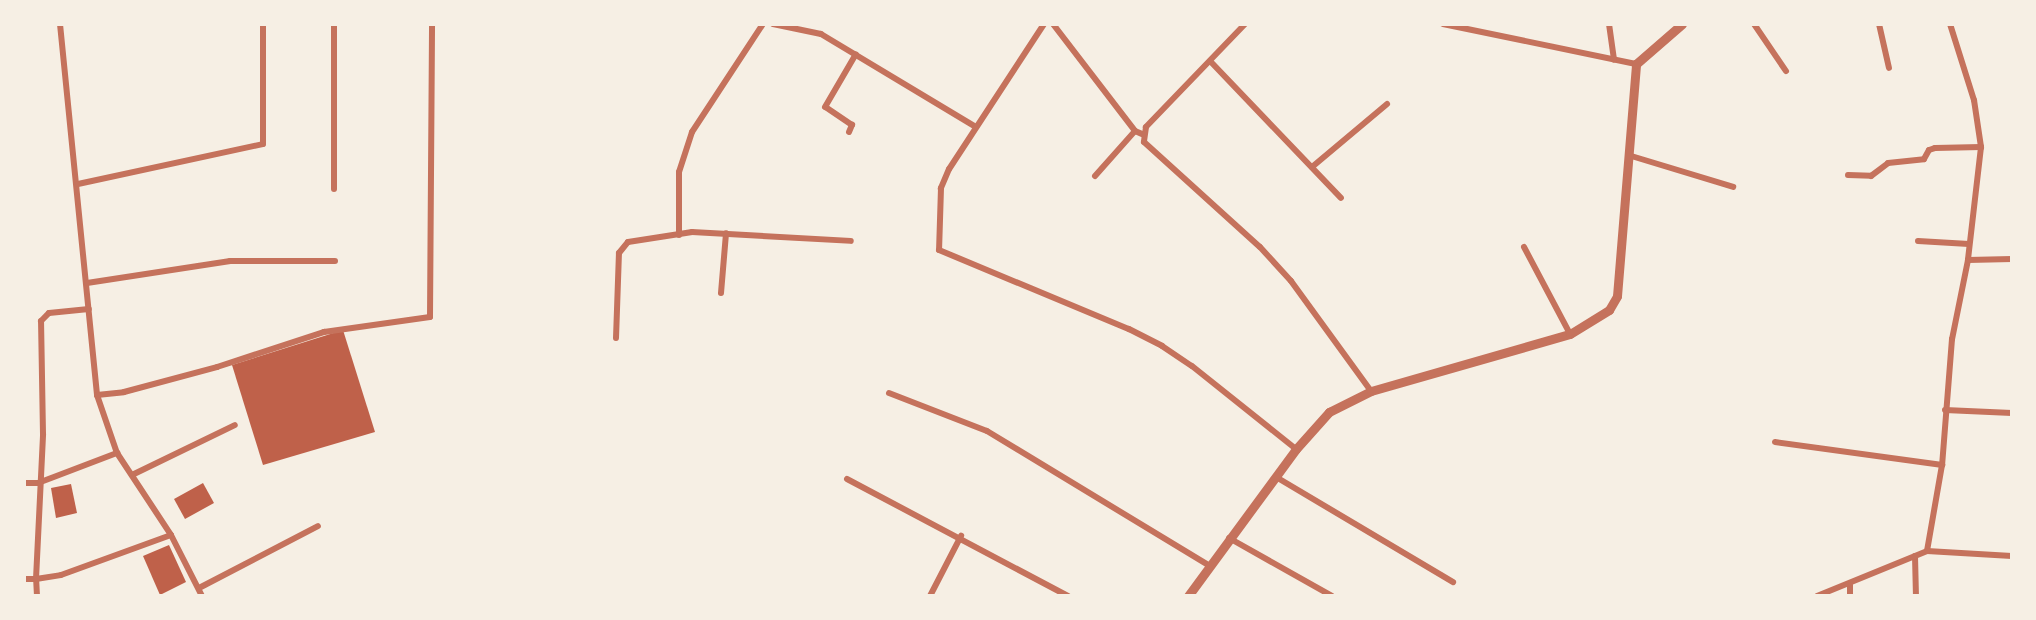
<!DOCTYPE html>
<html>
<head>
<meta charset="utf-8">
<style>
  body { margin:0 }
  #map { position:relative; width:2036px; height:620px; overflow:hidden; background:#f6efe4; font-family:Rubik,sans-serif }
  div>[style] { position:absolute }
  .building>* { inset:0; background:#bf614a }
  .minor>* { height:6px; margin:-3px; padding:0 3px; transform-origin:3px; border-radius:3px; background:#c5725c }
  .tertiary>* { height:9px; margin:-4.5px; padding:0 4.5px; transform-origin:4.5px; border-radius:4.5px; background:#c5725c }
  span { translate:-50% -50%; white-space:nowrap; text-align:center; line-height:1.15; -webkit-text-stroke:5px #f6efe4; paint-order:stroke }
  .frame { position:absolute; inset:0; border:26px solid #f6efe4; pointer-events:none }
</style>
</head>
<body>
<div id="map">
  <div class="building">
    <div style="clip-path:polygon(343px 330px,375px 432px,263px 465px,232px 365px)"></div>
    <div style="clip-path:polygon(203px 483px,214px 503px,185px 519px,174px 499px)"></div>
    <div style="clip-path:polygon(71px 484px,77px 513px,56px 518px,51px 488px)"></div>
    <div style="clip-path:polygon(169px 545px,186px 582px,160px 595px,143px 556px)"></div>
  </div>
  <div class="minor">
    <div style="left:60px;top:24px;width:373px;rotate:84.3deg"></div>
    <div style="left:97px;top:395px;width:61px;rotate:71deg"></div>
    <div style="left:117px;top:453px;width:98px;rotate:56.6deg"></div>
    <div style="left:171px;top:535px;width:68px;rotate:63.1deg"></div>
    <div style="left:773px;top:24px;width:49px;rotate:11.8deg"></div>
    <div style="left:821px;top:34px;width:179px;rotate:31deg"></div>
    <div style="left:1044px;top:24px;width:173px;rotate:123.2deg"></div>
    <div style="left:949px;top:169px;width:21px;rotate:113deg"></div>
    <div style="left:941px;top:188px;width:62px;rotate:91.8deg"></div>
    <div style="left:939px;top:250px;width:206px;rotate:22.6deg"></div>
    <div style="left:1129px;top:329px;width:37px;rotate:27deg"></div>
    <div style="left:1162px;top:346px;width:36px;rotate:34deg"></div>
    <div style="left:1192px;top:366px;width:133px;rotate:38.6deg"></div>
    <div style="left:1053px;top:24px;width:135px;rotate:52.5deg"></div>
    <div style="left:1135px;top:131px;width:8px;rotate:23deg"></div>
    <div style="left:1245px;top:24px;width:143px;rotate:133.9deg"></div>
    <div style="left:1146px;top:127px;width:15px;rotate:98deg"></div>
    <div style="left:1144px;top:142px;width:156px;rotate:42.2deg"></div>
    <div style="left:1260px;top:247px;width:46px;rotate:47.6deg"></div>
    <div style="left:1291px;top:281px;width:136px;rotate:54deg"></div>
    <div style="left:1443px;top:24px;width:197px;rotate:11.7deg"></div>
    <div style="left:1609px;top:24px;width:36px;rotate:82deg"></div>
    <div style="left:1754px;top:24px;width:57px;rotate:55.8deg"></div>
    <div style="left:1879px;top:24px;width:45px;rotate:77.2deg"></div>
    <div style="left:1950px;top:24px;width:80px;rotate:72.5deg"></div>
    <div style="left:1974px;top:100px;width:48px;rotate:81.5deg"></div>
    <div style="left:1981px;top:147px;width:114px;rotate:96.6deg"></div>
    <div style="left:1968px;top:260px;width:81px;rotate:101.4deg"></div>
    <div style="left:1952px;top:339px;width:126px;rotate:94.5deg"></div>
    <div style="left:1942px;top:465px;width:87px;rotate:99.9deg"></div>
    <div style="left:1927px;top:551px;width:85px;rotate:3.4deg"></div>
    <div style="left:1211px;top:62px;width:188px;rotate:46.3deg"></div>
    <div style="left:849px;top:132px;width:8px;rotate:-67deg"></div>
    <div style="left:852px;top:125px;width:32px;rotate:-146deg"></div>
    <div style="left:825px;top:107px;width:61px;rotate:-59.7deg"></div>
    <div style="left:1628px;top:155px;width:110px;rotate:16.9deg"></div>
    <div style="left:1312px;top:167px;width:98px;rotate:-40deg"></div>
    <div style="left:1848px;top:175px;width:23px;rotate:2deg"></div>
    <div style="left:1871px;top:176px;width:21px;rotate:-37deg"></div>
    <div style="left:1888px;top:163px;width:36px;rotate:-6deg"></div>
    <div style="left:1924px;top:159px;width:10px;rotate:-61deg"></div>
    <div style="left:1929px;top:150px;width:6px;rotate:-18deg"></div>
    <div style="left:1935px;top:148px;width:46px;rotate:-1.2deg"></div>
    <div style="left:1095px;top:176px;width:60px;rotate:-48.4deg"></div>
    <div style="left:78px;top:184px;width:189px;rotate:-12.2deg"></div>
    <div style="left:263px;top:144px;width:120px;rotate:-90deg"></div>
    <div style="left:334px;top:189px;width:165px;rotate:-90deg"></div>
    <div style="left:679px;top:235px;width:63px;rotate:-90deg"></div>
    <div style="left:679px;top:172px;width:42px;rotate:-72deg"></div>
    <div style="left:692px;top:132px;width:129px;rotate:-56.7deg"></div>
    <div style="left:1918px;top:241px;width:51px;rotate:3.4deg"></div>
    <div style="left:1524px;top:247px;width:98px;rotate:62.1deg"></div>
    <div style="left:1968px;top:260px;width:44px;rotate:-1.3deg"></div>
    <div style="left:87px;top:283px;width:145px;rotate:-8.7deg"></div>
    <div style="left:230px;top:261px;width:105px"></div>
    <div style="left:721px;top:293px;width:60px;rotate:-85.2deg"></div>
    <div style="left:616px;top:338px;width:85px;rotate:-88deg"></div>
    <div style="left:619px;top:253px;width:14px;rotate:-51deg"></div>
    <div style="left:628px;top:242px;width:65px;rotate:-8.9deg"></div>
    <div style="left:692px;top:232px;width:159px;rotate:3.2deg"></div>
    <div style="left:889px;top:393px;width:105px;rotate:21.2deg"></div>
    <div style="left:987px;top:431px;width:258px;rotate:31.2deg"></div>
    <div style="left:97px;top:395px;width:27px;rotate:-6deg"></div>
    <div style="left:124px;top:392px;width:96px;rotate:-15deg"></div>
    <div style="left:217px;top:367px;width:113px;rotate:-18.1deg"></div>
    <div style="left:324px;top:332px;width:107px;rotate:-8.1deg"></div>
    <div style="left:430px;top:317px;width:293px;rotate:-89.6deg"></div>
    <div style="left:1945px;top:410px;width:67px;rotate:2.6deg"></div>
    <div style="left:1775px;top:442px;width:169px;rotate:7.8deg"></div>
    <div style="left:134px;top:474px;width:112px;rotate:-25.9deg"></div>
    <div style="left:1276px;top:477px;width:206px;rotate:30.7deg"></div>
    <div style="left:847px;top:479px;width:250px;rotate:27.9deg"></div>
    <div style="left:24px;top:483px;width:14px"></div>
    <div style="left:38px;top:483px;width:85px;rotate:-20.8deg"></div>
    <div style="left:1229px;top:538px;width:118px;rotate:29.4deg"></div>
    <div style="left:1915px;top:556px;width:40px;rotate:88.6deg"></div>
    <div style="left:24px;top:579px;width:12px"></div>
    <div style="left:36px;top:579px;width:145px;rotate:-87.2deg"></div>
    <div style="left:43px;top:434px;width:113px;rotate:-91deg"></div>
    <div style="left:41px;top:321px;width:11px;rotate:-45deg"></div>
    <div style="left:49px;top:313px;width:40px;rotate:-5.7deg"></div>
    <div style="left:1850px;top:585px;width:11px;rotate:90deg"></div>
    <div style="left:199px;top:588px;width:134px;rotate:-27.5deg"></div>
    <div style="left:37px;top:596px;width:17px;rotate:-93deg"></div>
    <div style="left:36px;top:579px;width:25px;rotate:-9deg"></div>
    <div style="left:61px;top:575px;width:117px;rotate:-20deg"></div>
    <div style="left:930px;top:596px;width:68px;rotate:-62.7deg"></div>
    <div style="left:1817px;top:596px;width:119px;rotate:-22.2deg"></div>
  </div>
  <div class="tertiary">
    <div style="left:1188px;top:596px;width:182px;rotate:-53.7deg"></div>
    <div style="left:1296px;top:449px;width:50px;rotate:-48.3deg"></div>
    <div style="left:1329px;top:412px;width:47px;rotate:-26.6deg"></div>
    <div style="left:1371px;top:391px;width:207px;rotate:-16deg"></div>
    <div style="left:1570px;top:334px;width:46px;rotate:-31.6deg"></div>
    <div style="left:1609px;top:310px;width:16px;rotate:-60deg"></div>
    <div style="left:1617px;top:296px;width:233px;rotate:-85.3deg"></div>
    <div style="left:1636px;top:64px;width:61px;rotate:-41deg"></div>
  </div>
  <div class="frame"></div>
</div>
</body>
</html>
